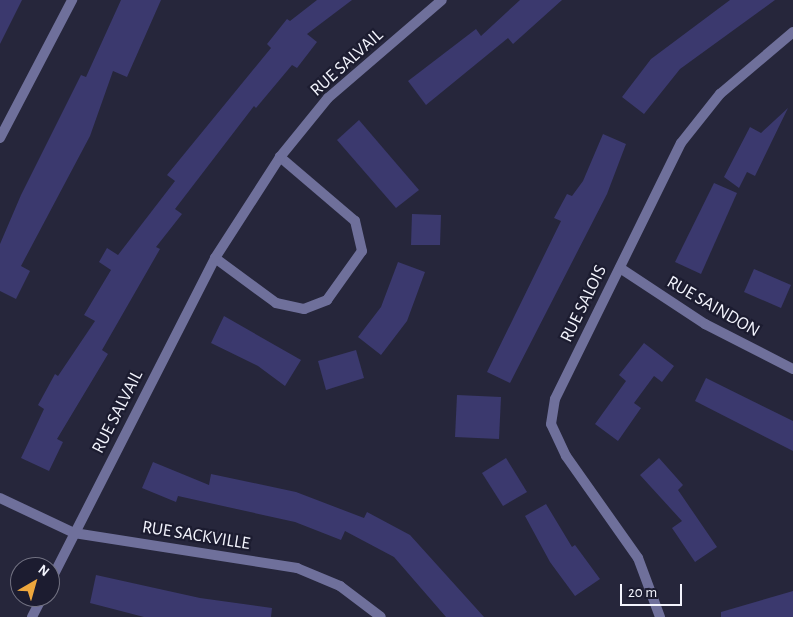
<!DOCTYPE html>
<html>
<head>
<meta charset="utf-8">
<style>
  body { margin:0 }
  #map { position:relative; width:793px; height:617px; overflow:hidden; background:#26263b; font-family:"Alegreya Sans",sans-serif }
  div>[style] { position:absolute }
  .building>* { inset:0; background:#3b396e }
  .street>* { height:10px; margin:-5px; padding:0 5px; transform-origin:5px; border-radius:5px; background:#6f709b }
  span { translate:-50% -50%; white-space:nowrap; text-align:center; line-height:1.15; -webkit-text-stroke:4.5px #1c1c30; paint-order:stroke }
  .street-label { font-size:18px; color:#f3f4fd }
  .north { position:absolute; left:10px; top:557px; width:50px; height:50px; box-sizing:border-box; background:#1c1c30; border:1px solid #727282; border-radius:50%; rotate:38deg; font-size:14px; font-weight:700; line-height:20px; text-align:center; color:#f3f4fd }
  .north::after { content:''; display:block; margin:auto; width:18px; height:22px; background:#eea73d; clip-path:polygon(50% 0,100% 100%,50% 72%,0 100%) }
  .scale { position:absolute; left:620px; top:584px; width:62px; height:22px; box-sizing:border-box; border:2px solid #f3f4fd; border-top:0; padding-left:6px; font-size:15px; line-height:18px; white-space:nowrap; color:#f3f4fd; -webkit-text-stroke:4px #1c1c30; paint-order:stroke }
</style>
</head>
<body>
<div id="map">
  <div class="building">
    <div style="clip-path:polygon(0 0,22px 0,0 44px)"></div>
    <div style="clip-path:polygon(121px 0,161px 0,127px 77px,113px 71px,90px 136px,21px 266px,30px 271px,16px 299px,0 291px,0 244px,21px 195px,81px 75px,86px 77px)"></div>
    <div style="clip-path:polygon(317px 0,352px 0,307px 34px,317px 42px,297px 68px,292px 65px,256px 108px,254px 106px,175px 209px,182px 214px,156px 247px,160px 249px,102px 350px,108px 354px,57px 439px,63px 442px,49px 471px,21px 458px,44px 409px,38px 405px,55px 374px,58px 376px,95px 321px,84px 315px,111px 270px,99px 262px,107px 248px,118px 255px,175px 181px,167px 175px,271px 48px,267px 44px,287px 19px,290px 21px)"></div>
    <div style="clip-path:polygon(520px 0,562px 0,513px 44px,508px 38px,426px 105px,408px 81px,476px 29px,481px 36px)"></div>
    <div style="clip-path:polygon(730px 0,775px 0,680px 69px,644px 114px,622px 97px,651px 59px)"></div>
    <div style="clip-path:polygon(788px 108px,755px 176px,747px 172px,739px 188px,724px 177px,750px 127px,761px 133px)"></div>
    <div style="clip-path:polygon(359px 120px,419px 190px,396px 208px,337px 140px)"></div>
    <div style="clip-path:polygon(603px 134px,626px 144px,607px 194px,510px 383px,487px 372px,561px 221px,554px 218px,567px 194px,572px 196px,583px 181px)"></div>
    <div style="clip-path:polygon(714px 183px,737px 193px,701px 274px,675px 262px)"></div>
    <div style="clip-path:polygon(412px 214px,441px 215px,440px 245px,411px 245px)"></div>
    <div style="clip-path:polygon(398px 262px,425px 272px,407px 321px,381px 355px,358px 337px,381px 307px)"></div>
    <div style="clip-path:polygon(754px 269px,791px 285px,781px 308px,744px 292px)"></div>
    <div style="clip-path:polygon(224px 316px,301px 360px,285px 386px,258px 366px,211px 343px)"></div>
    <div style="clip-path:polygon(644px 343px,674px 366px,662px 382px,654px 376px,634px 403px,641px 408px,618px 441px,595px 424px,626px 381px,619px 375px)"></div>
    <div style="clip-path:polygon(356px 350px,364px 378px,326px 390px,318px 361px)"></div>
    <div style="clip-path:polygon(706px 378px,793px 421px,793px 451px,695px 401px)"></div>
    <div style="clip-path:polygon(457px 395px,501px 397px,499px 439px,455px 437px)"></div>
    <div style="clip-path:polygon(506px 458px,527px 492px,503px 506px,482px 473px)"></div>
    <div style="clip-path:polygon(659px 458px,683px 485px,678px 490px,717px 547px,695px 562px,672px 528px,682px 521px,640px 475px)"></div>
    <div style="clip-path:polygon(153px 462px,209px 485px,211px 474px,296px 492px,364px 518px,367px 512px,410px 535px,484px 617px,446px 617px,394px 557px,345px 531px,341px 540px,295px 522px,178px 496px,176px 502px,142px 488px)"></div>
    <div style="clip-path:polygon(546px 504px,572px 547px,575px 545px,600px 579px,575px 596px,550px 562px,525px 516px)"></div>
    <div style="clip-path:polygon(96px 575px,200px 598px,272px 608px,271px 617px,144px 617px,90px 603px)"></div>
    <div style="clip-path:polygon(793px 591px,793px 617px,721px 617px,721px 612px)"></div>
  </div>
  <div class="street">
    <div style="left:0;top:138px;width:156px;rotate:-62.4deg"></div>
    <div style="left:215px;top:258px;width:76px;rotate:36.4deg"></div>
    <div style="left:276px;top:303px;width:29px;rotate:12deg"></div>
    <div style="left:304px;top:309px;width:25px;rotate:-21deg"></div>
    <div style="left:327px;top:300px;width:60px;rotate:-54.5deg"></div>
    <div style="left:362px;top:251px;width:31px;rotate:-103deg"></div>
    <div style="left:355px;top:221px;width:99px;rotate:-139.5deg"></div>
    <div style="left:620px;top:268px;width:102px;rotate:33.4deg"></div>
    <div style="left:705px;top:324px;width:99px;rotate:27.1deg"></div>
    <div style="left:0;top:498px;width:82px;rotate:25.3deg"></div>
    <div style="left:74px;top:533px;width:226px;rotate:8.9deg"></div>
    <div style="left:297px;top:568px;width:47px;rotate:22.7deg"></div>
    <div style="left:340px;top:586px;width:51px;rotate:37.1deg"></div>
    <div style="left:50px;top:582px;width:364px;rotate:-63deg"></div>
    <div style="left:215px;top:258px;width:120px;rotate:-57.2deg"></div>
    <div style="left:280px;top:157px;width:76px;rotate:-50.9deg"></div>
    <div style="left:328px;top:98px;width:150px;rotate:-40.7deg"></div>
    <div style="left:32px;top:617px;width:22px;rotate:-63deg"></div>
    <div style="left:660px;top:617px;width:63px;rotate:-110.4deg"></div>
    <div style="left:638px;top:558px;width:125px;rotate:-125.2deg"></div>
    <div style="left:566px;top:456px;width:35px;rotate:-115deg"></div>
    <div style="left:551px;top:424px;width:25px;rotate:-81deg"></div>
    <div style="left:555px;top:399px;width:285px;rotate:-63.8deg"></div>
    <div style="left:681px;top:143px;width:63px;rotate:-51.5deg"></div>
    <div style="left:720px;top:94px;width:96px;rotate:-40.3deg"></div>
  </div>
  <div class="street-label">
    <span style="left:347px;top:63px;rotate:-42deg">RUE SALVAIL</span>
    <span style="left:584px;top:304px;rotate:-64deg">RUE SALOIS</span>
    <span style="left:713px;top:307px;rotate:30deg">RUE SAINDON</span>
    <span style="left:118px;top:412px;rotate:-63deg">RUE SALVAIL</span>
    <span style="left:196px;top:536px;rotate:9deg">RUE SACKVILLE</span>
  </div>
  <div class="north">N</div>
  <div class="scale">20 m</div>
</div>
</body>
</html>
